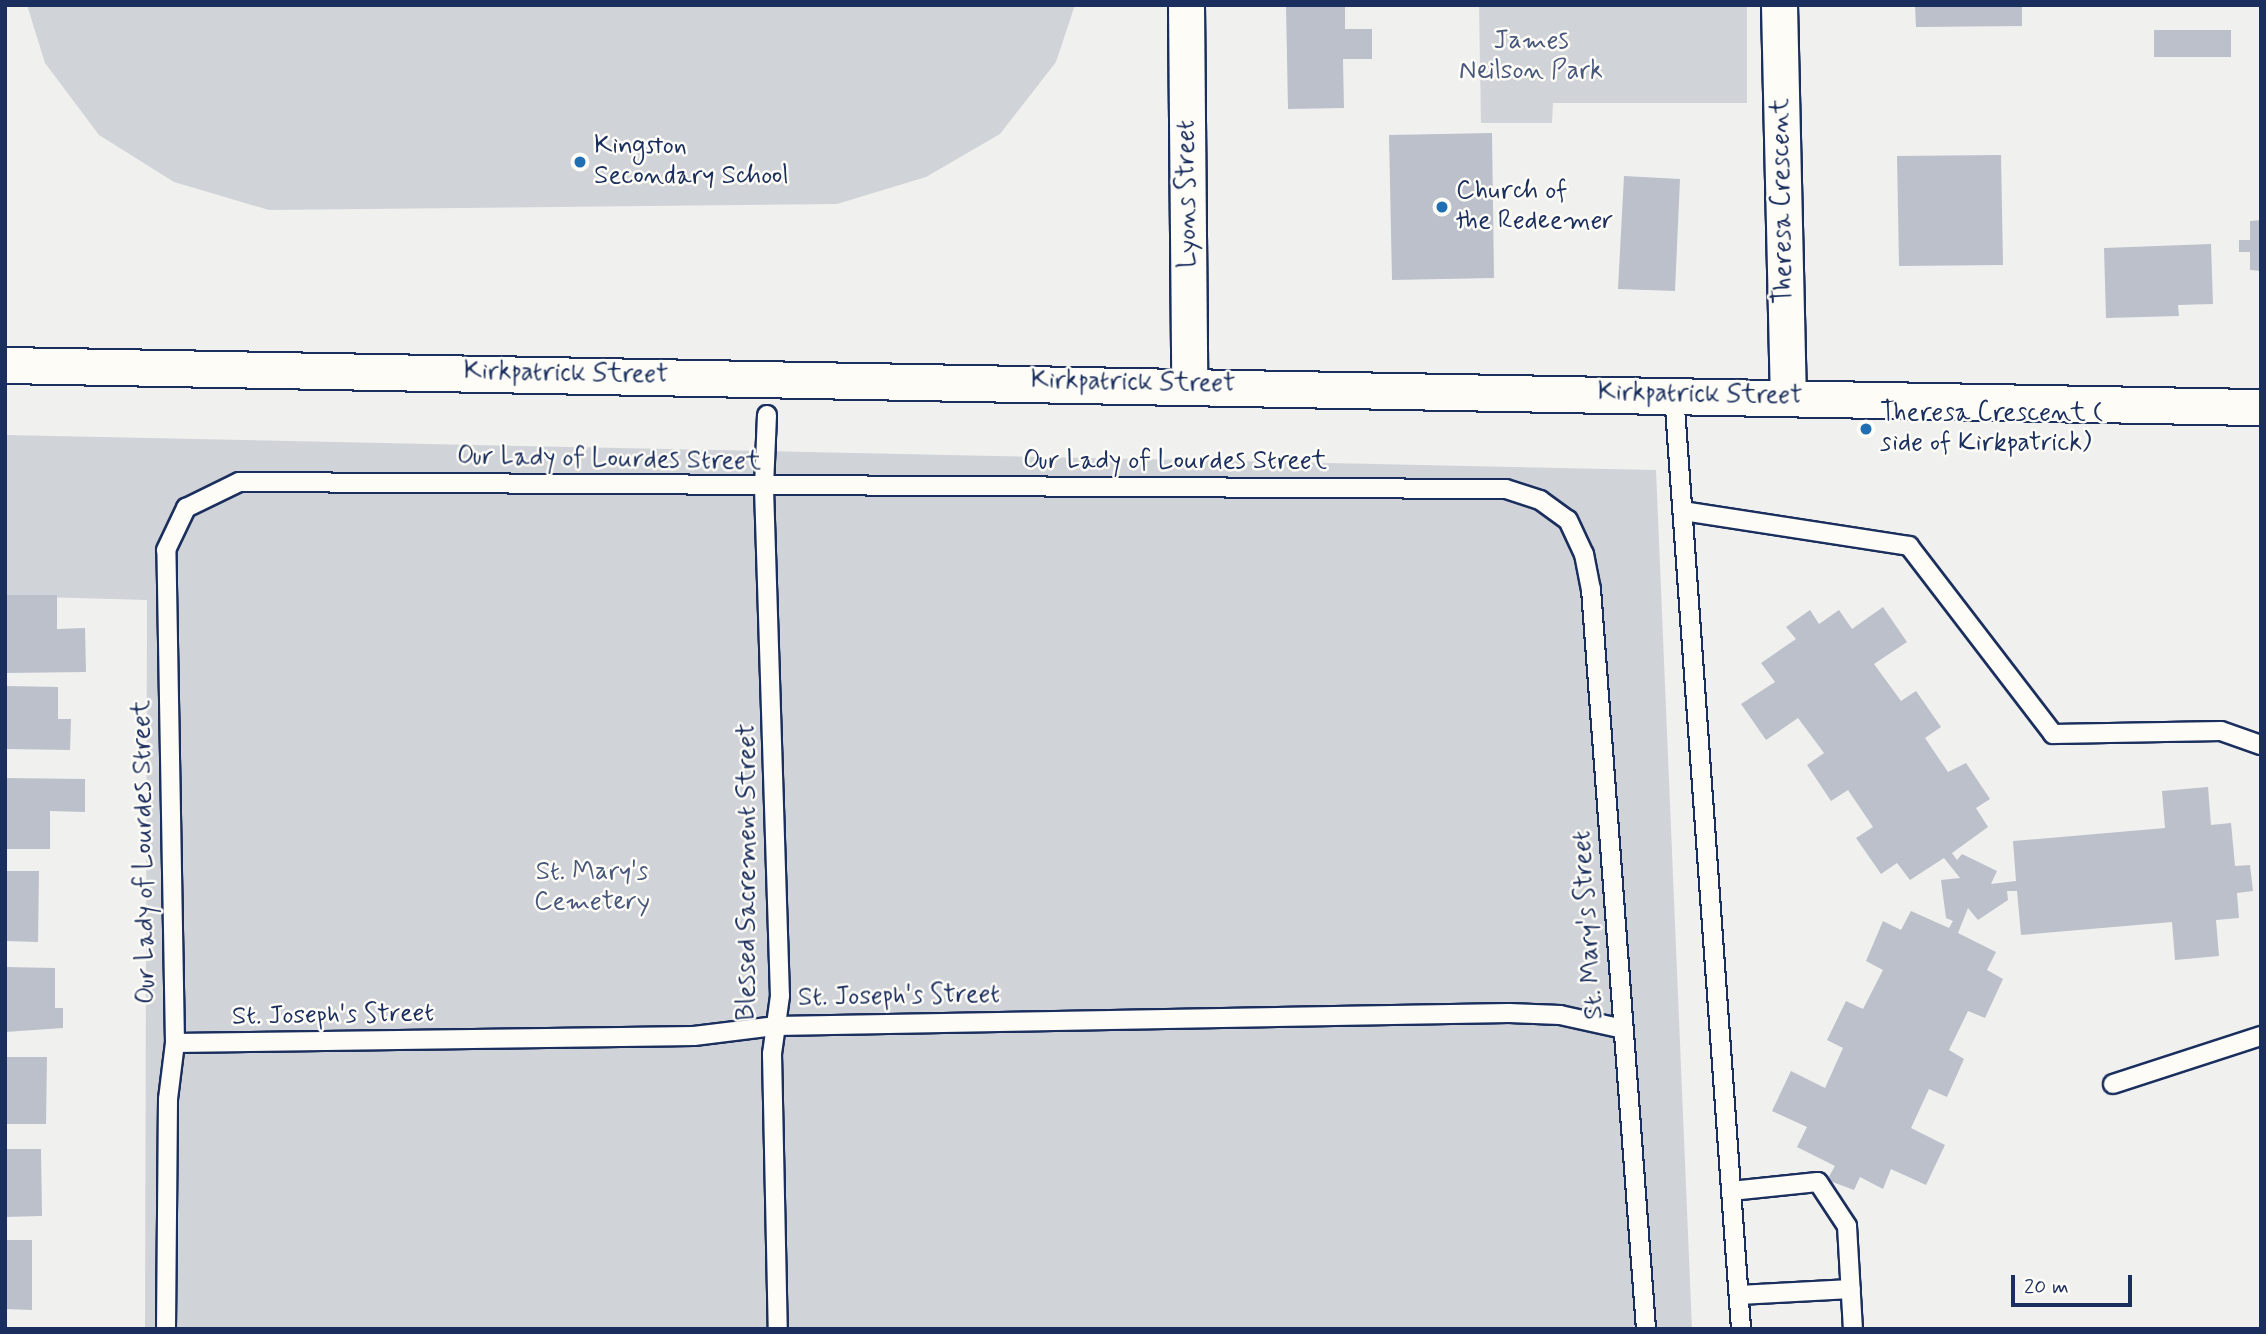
<!DOCTYPE html>
<html>
<head>
<meta charset="utf-8">
<style>
  body { margin:0 }
  #map { position:relative; width:2266px; height:1334px; overflow:hidden; background:#f0f0ee; font-family:Mynerve,sans-serif }
  div>[style] { position:absolute }
  .green>* { inset:0; background:#d0d3d8 }
  .building>* { inset:0; background:#bbc0ca }
  .roads { filter:drop-shadow(2px 0 #1b2f5e) drop-shadow(-2px 0 #1b2f5e) drop-shadow(0 2px #1b2f5e) drop-shadow(0 -2px #1b2f5e) }
  .service>* { height:18px; margin:-9px; padding:0 9px; transform-origin:9px; border-radius:9px; background:#fdfcf7 }
  .minor>* { height:35px; margin:-17.5px; padding:0 17.5px; transform-origin:17.5px; border-radius:17.5px; background:#fdfcf7 }
  .dots>* { width:19px; height:19px; translate:-50% -50%; box-sizing:border-box; border:4px solid #fdfcf7; border-radius:50% }
  span { translate:-50% -50%; white-space:nowrap; text-align:center; line-height:1.15; -webkit-text-stroke:5px #fdfcf7; paint-order:stroke }
  .park-label { font-size:26px; color:#48587c }
  .poi-label { font-size:26px; color:#1b2f5e }
  .left { translate:0 -50%; text-align:left }
  .street-label { font-size:26px; color:#1b2f5e }
  .frame { position:absolute; inset:0; border:7px solid #1b2f5e; pointer-events:none }
  .scale { position:absolute; left:2011px; top:1275px; width:121px; height:32px; box-sizing:border-box; border:4px solid #1b2f5e; border-top:0; padding-left:9px; font-size:21px; line-height:24px; white-space:nowrap; color:#1b2f5e; -webkit-text-stroke:5px #fdfcf7; paint-order:stroke }
</style>
</head>
<body>
<div id="map">
  <div class="green">
    <div style="clip-path:polygon(27px 5px,1075px 5px,1056px 62px,1000px 134px,926px 177px,837px 204px,269px 210px,174px 182px,99px 135px,45px 63px)"></div>
    <div style="clip-path:polygon(1479px 5px,1747px 5px,1747px 103px,1553px 103px,1552px 123px,1481px 123px)"></div>
    <div style="clip-path:polygon(5px 435px,1656px 470px,1692px 1329px,145px 1329px,147px 600px,5px 596px)"></div>
  </div>
  <div class="building">
    <div style="clip-path:polygon(1915px 5px,2022px 5px,2022px 26px,1916px 27px)"></div>
    <div style="clip-path:polygon(1286px 6px,1345px 6px,1345px 29px,1372px 29px,1372px 59px,1343px 59px,1344px 108px,1288px 109px)"></div>
    <div style="clip-path:polygon(2154px 30px,2231px 30px,2231px 57px,2154px 57px)"></div>
    <div style="clip-path:polygon(1492px 133px,1494px 278px,1392px 280px,1389px 135px)"></div>
    <div style="clip-path:polygon(2001px 155px,2003px 265px,1899px 266px,1897px 156px)"></div>
    <div style="clip-path:polygon(1624px 176px,1680px 179px,1675px 291px,1618px 289px)"></div>
    <div style="clip-path:polygon(2261px 220px,2261px 271px,2250px 270px,2250px 252px,2239px 252px,2239px 240px,2250px 240px,2250px 221px)"></div>
    <div style="clip-path:polygon(2211px 244px,2213px 304px,2178px 305px,2179px 316px,2106px 318px,2104px 248px)"></div>
    <div style="clip-path:polygon(5px 595px,57px 595px,57px 629px,85px 628px,86px 672px,5px 673px)"></div>
    <div style="clip-path:polygon(1883px 607px,1907px 642px,1874px 664px,1901px 701px,1916px 691px,1941px 727px,1925px 738px,1948px 772px,1966px 763px,1990px 799px,1976px 808px,1988px 827px,1952px 853px,1957px 860px,1962px 854px,1997px 871px,1991px 884px,2016px 881px,2013px 841px,2165px 828px,2162px 791px,2208px 787px,2211px 825px,2231px 823px,2235px 866px,2250px 865px,2253px 891px,2237px 893px,2239px 918px,2216px 920px,2219px 956px,2175px 960px,2172px 922px,2021px 935px,2017px 891px,2007px 891px,2008px 900px,1978px 920px,1968px 908px,1958px 933px,1996px 952px,1987px 970px,2003px 979px,1985px 1018px,1968px 1011px,1949px 1050px,1964px 1059px,1947px 1097px,1929px 1089px,1911px 1128px,1945px 1145px,1926px 1185px,1891px 1169px,1883px 1189px,1860px 1177px,1854px 1190px,1827px 1180px,1835px 1166px,1797px 1147px,1807px 1127px,1772px 1111px,1791px 1071px,1825px 1088px,1843px 1048px,1827px 1040px,1846px 1001px,1863px 1009px,1883px 970px,1866px 961px,1883px 921px,1901px 930px,1911px 911px,1949px 928px,1953px 921px,1946px 918px,1941px 880px,1960px 878px,1944px 858px,1910px 880px,1897px 863px,1881px 874px,1856px 838px,1873px 827px,1848px 790px,1831px 801px,1807px 765px,1824px 753px,1798px 718px,1766px 740px,1741px 704px,1775px 682px,1761px 663px,1796px 639px,1786px 627px,1810px 610px,1819px 624px,1839px 610px,1852px 629px)"></div>
    <div style="clip-path:polygon(5px 686px,58px 687px,58px 719px,71px 719px,70px 750px,5px 749px)"></div>
    <div style="clip-path:polygon(5px 778px,85px 779px,85px 812px,50px 811px,50px 849px,5px 849px)"></div>
    <div style="clip-path:polygon(5px 871px,39px 871px,38px 942px,5px 941px)"></div>
    <div style="clip-path:polygon(5px 967px,55px 968px,55px 1008px,63px 1008px,63px 1028px,5px 1032px)"></div>
    <div style="clip-path:polygon(5px 1057px,47px 1057px,46px 1124px,5px 1124px)"></div>
    <div style="clip-path:polygon(5px 1149px,41px 1149px,42px 1216px,5px 1217px)"></div>
    <div style="clip-path:polygon(5px 1240px,32px 1240px,32px 1310px,5px 1309px)"></div>
  </div>
  <div class="roads">
    <div class="service">
      <div style="left:1674px;top:394px;width:937px;rotate:85.9deg"></div>
      <div style="left:767px;top:415px;width:73px;rotate:92.4deg"></div>
      <div style="left:764px;top:488px;width:508px;rotate:88.2deg"></div>
      <div style="left:780px;top:996px;width:59px;rotate:97.9deg"></div>
      <div style="left:772px;top:1054px;width:275px;rotate:88.8deg"></div>
      <div style="left:1683px;top:511px;width:229px;rotate:8.8deg"></div>
      <div style="left:1909px;top:546px;width:237px;rotate:52.5deg"></div>
      <div style="left:2053px;top:734px;width:168px;rotate:-1deg"></div>
      <div style="left:2221px;top:731px;width:42px;rotate:19.3deg"></div>
      <div style="left:175px;top:1043px;width:519px;rotate:-0.77deg"></div>
      <div style="left:694px;top:1036px;width:83px;rotate:-7deg"></div>
      <div style="left:776px;top:1026px;width:733px;rotate:-1.02deg"></div>
      <div style="left:1509px;top:1013px;width:51px;rotate:2.2deg"></div>
      <div style="left:1560px;top:1015px;width:65px;rotate:12.5deg"></div>
      <div style="left:2113px;top:1084px;width:156px;rotate:-18deg"></div>
      <div style="left:1731px;top:1191px;width:87px;rotate:-5.9deg"></div>
      <div style="left:1818px;top:1182px;width:53px;rotate:56.6deg"></div>
      <div style="left:1847px;top:1226px;width:103px;rotate:86.7deg"></div>
      <div style="left:1739px;top:1295px;width:112px;rotate:-3.1deg"></div>
      <div style="left:166px;top:1329px;width:230px;rotate:-89.5deg"></div>
      <div style="left:168px;top:1099px;width:56px;rotate:-82.9deg"></div>
      <div style="left:175px;top:1043px;width:493px;rotate:-91deg"></div>
      <div style="left:166px;top:550px;width:47px;rotate:-64.5deg"></div>
      <div style="left:186px;top:508px;width:59px;rotate:-26.1deg"></div>
      <div style="left:239px;top:482px;width:1267px;rotate:0.32deg"></div>
      <div style="left:1506px;top:489px;width:36px;rotate:18deg"></div>
      <div style="left:1540px;top:500px;width:34px;rotate:36deg"></div>
      <div style="left:1568px;top:520px;width:38px;rotate:65deg"></div>
      <div style="left:1584px;top:554px;width:36px;rotate:79deg"></div>
      <div style="left:1591px;top:589px;width:742px;rotate:85.75deg"></div>
    </div>
    <div class="minor">
      <div style="left:1186px;top:5px;width:378px;rotate:89.5deg"></div>
      <div style="left:1779px;top:5px;width:392px;rotate:88.7deg"></div>
      <div style="left:5px;top:365px;width:2256px;rotate:1.07deg"></div>
    </div>
  </div>
  <div class="dots">
    <div style="left:580px;top:162px;background:#1f6fb2"></div>
    <div style="left:1442px;top:207px;background:#1f6fb2"></div>
    <div style="left:1866px;top:429px;background:#1f6fb2"></div>
  </div>
  <div class="park-label">
    <span style="left:1531px;top:57px">James<br>Neilson Park</span>
    <span style="left:592px;top:888px">St. Mary's<br>Cemetery</span>
  </div>
  <div class="poi-label">
    <span class="left" style="left:594px;top:162px">Kingston<br>Secondary School</span>
    <span class="left" style="left:1456px;top:207px">Church of<br>the Redeemer</span>
    <span class="left" style="left:1880px;top:429px">Theresa Crescent (<br>side of Kirkpatrick)</span>
  </div>
  <div class="street-label">
    <span style="left:1188px;top:194px;rotate:-91deg">Lyons Street</span>
    <span style="left:1783px;top:201px;rotate:-91deg">Theresa Crescent</span>
    <span style="left:566px;top:374px;rotate:1deg">Kirkpatrick Street</span>
    <span style="left:1133px;top:383px;rotate:1deg">Kirkpatrick Street</span>
    <span style="left:1700px;top:395px;rotate:1deg">Kirkpatrick Street</span>
    <span style="left:609px;top:460px;rotate:1deg">Our Lady of Lourdes Street</span>
    <span style="left:1175px;top:462px">Our Lady of Lourdes Street</span>
    <span style="left:145px;top:852px;rotate:-91deg">Our Lady of Lourdes Street</span>
    <span style="left:748px;top:872px;rotate:-90deg">Blessed Sacrement Street</span>
    <span style="left:1589px;top:925px;rotate:-94deg">St. Mary's Street</span>
    <span style="left:899px;top:997px;rotate:-1deg">St. Joseph's Street</span>
    <span style="left:333px;top:1016px;rotate:-1deg">St. Joseph's Street</span>
  </div>
  <div class="frame"></div>
  <div class="scale">20 m</div>
</div>
</body>
</html>
